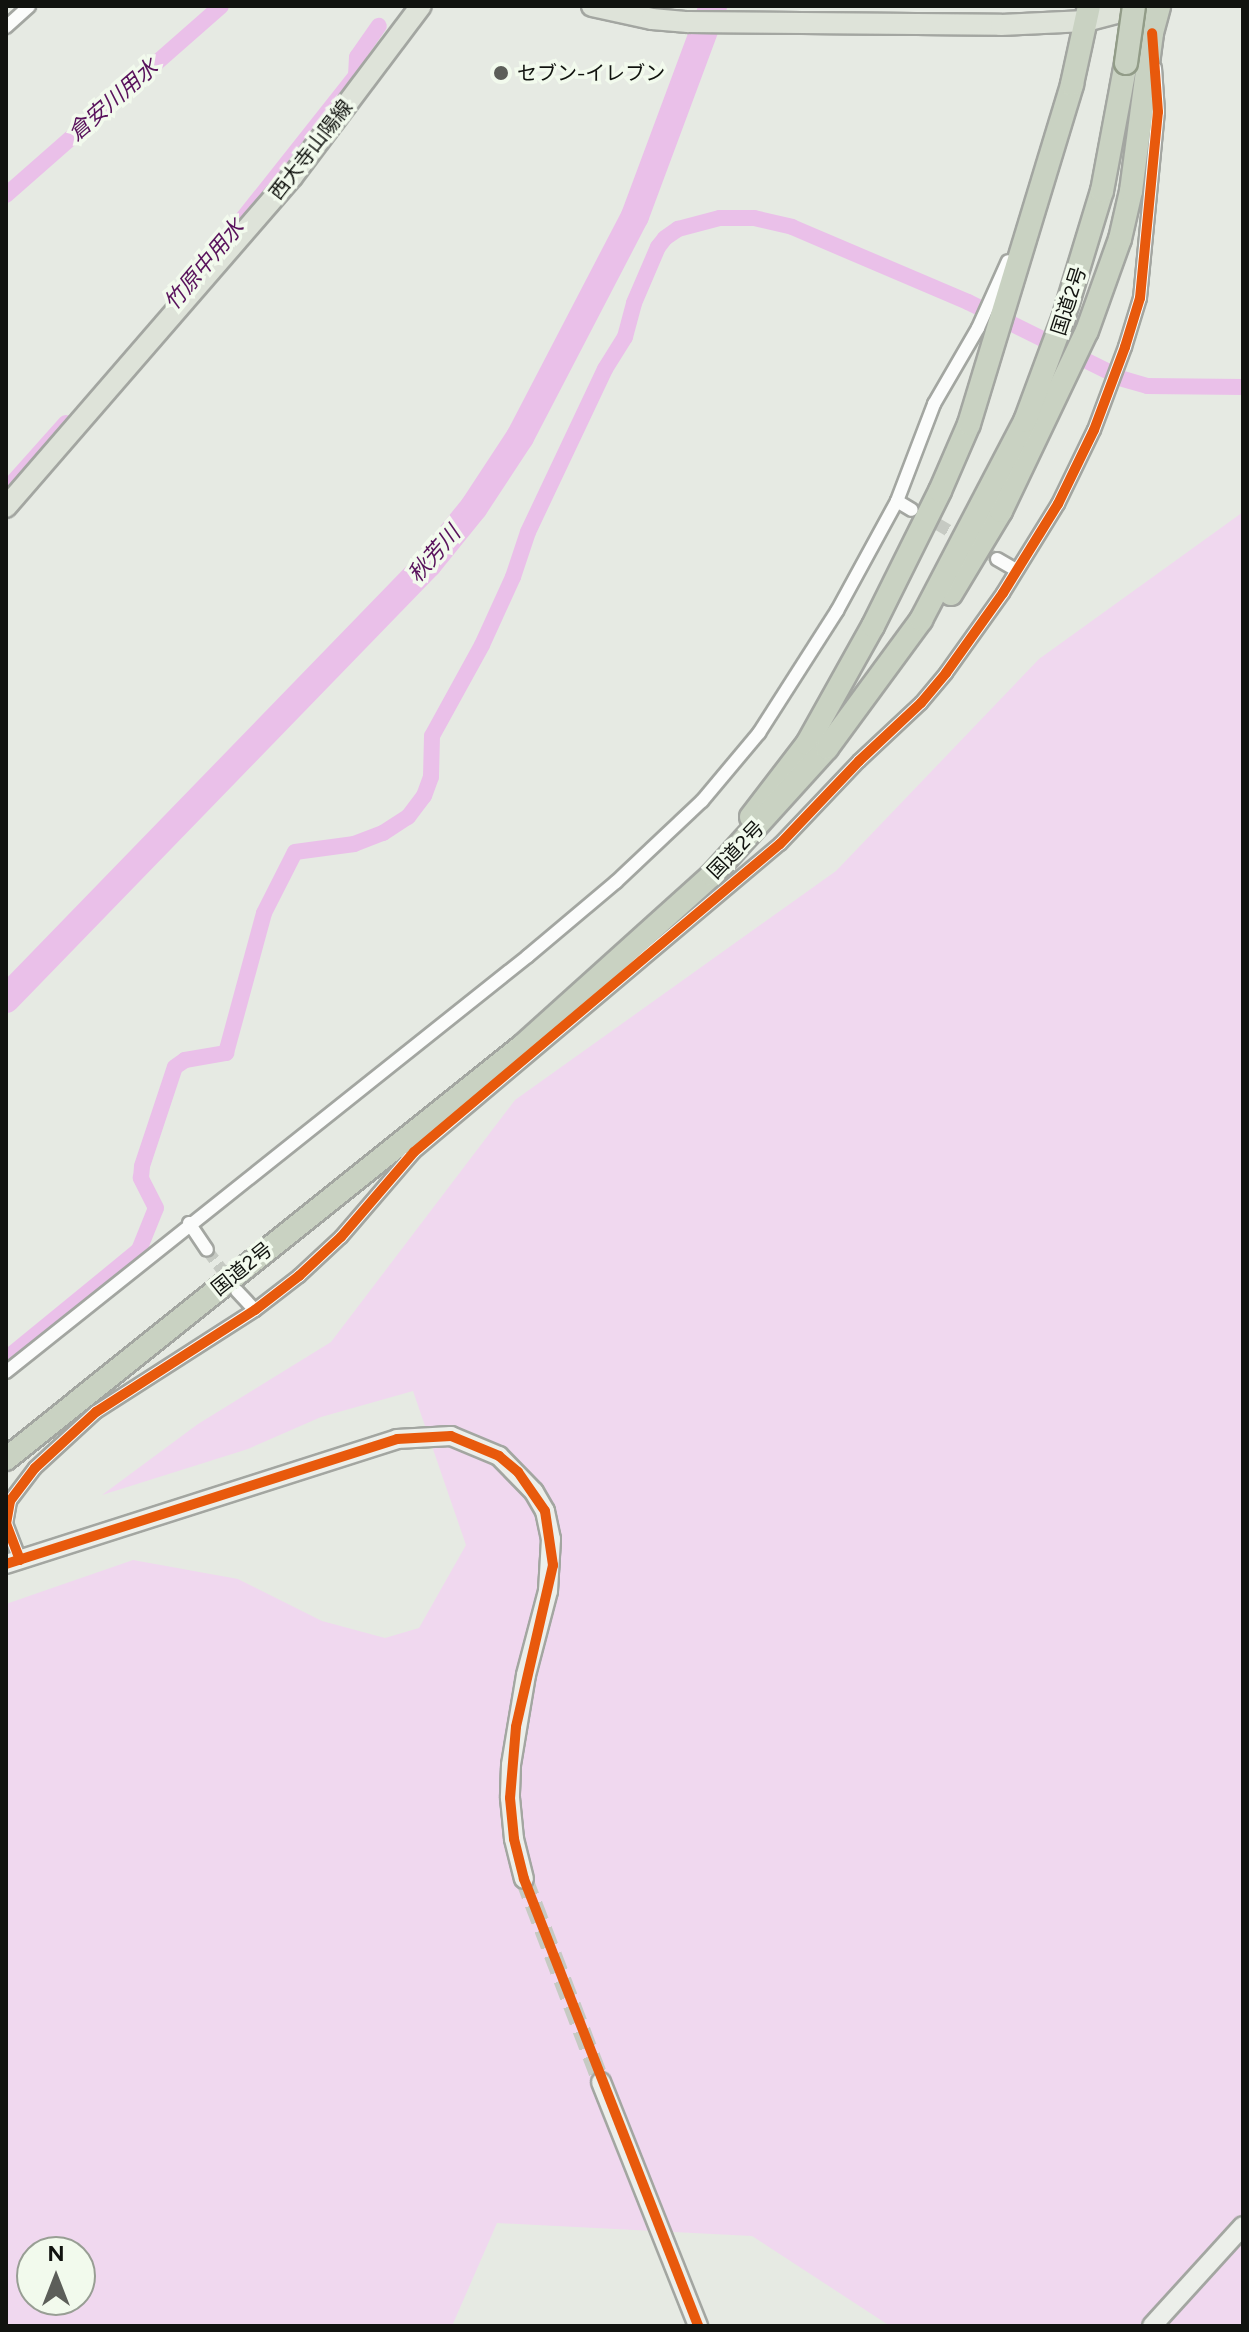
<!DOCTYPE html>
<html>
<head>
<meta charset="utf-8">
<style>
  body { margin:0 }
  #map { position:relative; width:1249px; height:2332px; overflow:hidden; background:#e6eae3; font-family:Figtree,"Noto Sans JP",sans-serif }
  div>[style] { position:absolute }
  .green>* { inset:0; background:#f0d8ef }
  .canal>* { height:16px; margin:-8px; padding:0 8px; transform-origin:8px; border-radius:8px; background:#eac0e9 }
  .river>* { height:28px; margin:-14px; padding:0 14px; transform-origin:14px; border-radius:14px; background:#eac0e9 }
  .street-tunnel>* { height:12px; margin-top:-6px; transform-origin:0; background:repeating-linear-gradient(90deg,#c6cac3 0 12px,transparent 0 18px) }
  .secondary-tunnel>* { height:18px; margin-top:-9px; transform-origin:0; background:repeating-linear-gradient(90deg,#c6cac3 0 18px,transparent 0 27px) }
  .roads { filter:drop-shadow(2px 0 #a3a6a1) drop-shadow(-2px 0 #a3a6a1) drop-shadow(0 2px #a3a6a1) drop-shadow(0 -2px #a3a6a1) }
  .street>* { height:12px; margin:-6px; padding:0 6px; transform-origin:6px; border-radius:6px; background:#fbfcfb }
  .secondary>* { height:18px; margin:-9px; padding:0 9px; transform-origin:9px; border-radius:9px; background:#ecefea }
  .primary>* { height:20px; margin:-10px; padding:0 10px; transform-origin:10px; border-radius:10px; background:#dee3d9 }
  .highway>* { height:22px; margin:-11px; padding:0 11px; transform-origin:11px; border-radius:11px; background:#c9d2c2 }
  .bridges { filter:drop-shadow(2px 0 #929c88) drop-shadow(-2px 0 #929c88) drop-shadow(0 2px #929c88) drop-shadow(0 -2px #929c88) }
  .highway-bridge>* { height:22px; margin:-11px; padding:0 11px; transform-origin:11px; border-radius:11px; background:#c9d2c2 }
  .cycleway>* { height:10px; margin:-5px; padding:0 5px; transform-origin:5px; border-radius:5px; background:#e8590c }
  .dots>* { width:22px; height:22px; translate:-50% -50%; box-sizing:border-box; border:4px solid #f2faed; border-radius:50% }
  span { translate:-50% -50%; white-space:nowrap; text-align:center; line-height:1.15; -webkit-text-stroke:7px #f2faed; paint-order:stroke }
  .poi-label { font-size:20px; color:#11130f }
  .left { translate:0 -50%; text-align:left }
  .street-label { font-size:20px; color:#11130f }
  .water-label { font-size:22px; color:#59125c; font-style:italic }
  .frame { position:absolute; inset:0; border:8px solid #11130f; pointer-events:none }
  .north { position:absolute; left:16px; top:2236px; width:80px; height:80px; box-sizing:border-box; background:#f2faed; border:2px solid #989e94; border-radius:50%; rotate:0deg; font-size:22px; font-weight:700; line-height:32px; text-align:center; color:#11130f }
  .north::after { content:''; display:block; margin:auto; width:28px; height:36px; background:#5c5e59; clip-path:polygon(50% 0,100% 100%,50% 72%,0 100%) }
</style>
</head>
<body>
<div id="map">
  <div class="green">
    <div style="clip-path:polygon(evenodd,1243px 512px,1243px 2326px,890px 2326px,752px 2236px,497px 2223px,452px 2326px,6px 2326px,6px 1604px,133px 1560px,238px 1579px,322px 1621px,385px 1638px,419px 1628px,466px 1545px,413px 1391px,321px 1417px,248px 1449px,102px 1495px,198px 1424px,331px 1342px,515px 1100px,836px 871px,1039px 659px,1243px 512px,32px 2252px,80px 2252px,80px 2300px,32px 2300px,32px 2252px)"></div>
  </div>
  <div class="canal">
    <div style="left:6px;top:195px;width:286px;rotate:-41.3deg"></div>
    <div style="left:233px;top:231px;width:198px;rotate:-51.6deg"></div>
    <div style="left:356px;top:76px;width:19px;rotate:-87deg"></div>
    <div style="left:357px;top:57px;width:38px;rotate:-55deg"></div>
    <div style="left:1123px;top:379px;width:25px;rotate:16deg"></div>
    <div style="left:1147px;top:386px;width:96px;rotate:0.6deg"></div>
    <div style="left:6px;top:490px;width:90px;rotate:-48.2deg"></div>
    <div style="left:6px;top:1359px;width:172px;rotate:-39.3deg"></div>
    <div style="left:139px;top:1250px;width:45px;rotate:-68deg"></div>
    <div style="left:156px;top:1208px;width:34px;rotate:-117deg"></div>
    <div style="left:141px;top:1178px;width:12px;rotate:-85deg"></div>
    <div style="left:142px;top:1166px;width:104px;rotate:-71.6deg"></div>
    <div style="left:175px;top:1067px;width:12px;rotate:-35deg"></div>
    <div style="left:185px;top:1060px;width:42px;rotate:-9.7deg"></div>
    <div style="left:226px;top:1053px;width:145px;rotate:-74.8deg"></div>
    <div style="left:264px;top:913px;width:68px;rotate:-63.1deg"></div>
    <div style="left:295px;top:852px;width:60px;rotate:-7.7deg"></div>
    <div style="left:354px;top:844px;width:31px;rotate:-21deg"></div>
    <div style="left:383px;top:833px;width:30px;rotate:-33deg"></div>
    <div style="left:408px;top:817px;width:26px;rotate:-53deg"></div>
    <div style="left:424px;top:796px;width:20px;rotate:-70deg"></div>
    <div style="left:431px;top:777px;width:41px;rotate:-88.6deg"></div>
    <div style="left:432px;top:736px;width:104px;rotate:-61.2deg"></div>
    <div style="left:482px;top:645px;width:75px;rotate:-65.5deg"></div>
    <div style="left:513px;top:577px;width:47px;rotate:-71.6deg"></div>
    <div style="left:528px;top:532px;width:180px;rotate:-64.7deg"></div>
    <div style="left:605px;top:369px;width:38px;rotate:-58deg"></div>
    <div style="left:625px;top:337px;width:35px;rotate:-75deg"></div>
    <div style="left:634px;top:303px;width:61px;rotate:-66.8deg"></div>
    <div style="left:658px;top:247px;width:11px;rotate:-52deg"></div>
    <div style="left:665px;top:238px;width:16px;rotate:-35deg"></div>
    <div style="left:678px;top:229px;width:43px;rotate:-14.7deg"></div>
    <div style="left:720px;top:218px;width:34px"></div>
    <div style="left:754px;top:218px;width:39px;rotate:13deg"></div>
    <div style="left:792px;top:227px;width:191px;rotate:23.1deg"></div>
    <div style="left:968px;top:302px;width:155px;rotate:26.4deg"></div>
  </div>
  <div class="river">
    <div style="left:6px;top:999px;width:606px;rotate:-45.87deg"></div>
    <div style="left:428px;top:564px;width:73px;rotate:-51.1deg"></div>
    <div style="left:474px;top:507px;width:84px;rotate:-56.7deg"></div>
    <div style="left:520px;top:437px;width:249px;rotate:-62.5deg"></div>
    <div style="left:635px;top:216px;width:224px;rotate:-69.6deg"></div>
  </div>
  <div class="street-tunnel">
    <div style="left:922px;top:515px;width:87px;rotate:30.4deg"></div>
    <div style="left:207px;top:1250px;width:40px;rotate:53deg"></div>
  </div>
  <div class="secondary-tunnel">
    <div style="left:524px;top:1879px;width:217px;rotate:69.2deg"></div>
  </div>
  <div class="roads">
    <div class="street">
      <div style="left:6px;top:27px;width:31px;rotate:-42deg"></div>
      <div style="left:897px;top:501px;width:17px;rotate:31deg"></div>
      <div style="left:997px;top:559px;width:22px;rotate:30deg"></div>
      <div style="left:189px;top:1223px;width:32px;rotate:56deg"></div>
      <div style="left:237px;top:1291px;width:26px;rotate:47deg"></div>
      <div style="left:6px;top:1372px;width:667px;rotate:-38.55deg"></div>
      <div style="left:528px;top:956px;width:115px;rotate:-40.1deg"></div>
      <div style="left:616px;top:882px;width:118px;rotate:-43.3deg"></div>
      <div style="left:702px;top:801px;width:89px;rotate:-50deg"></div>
      <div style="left:759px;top:733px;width:145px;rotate:-57.4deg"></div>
      <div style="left:837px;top:611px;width:125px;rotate:-61.4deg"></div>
      <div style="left:897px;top:501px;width:104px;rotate:-69.1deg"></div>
      <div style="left:934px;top:404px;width:88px;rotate:-59.9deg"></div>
      <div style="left:978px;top:328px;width:73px;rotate:-65.9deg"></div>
      <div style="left:20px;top:1560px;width:39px;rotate:-111deg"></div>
      <div style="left:6px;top:1524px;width:23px;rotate:-80deg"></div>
      <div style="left:10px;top:1501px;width:41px;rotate:-52.9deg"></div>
      <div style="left:35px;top:1468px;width:83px;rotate:-42.6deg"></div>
      <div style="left:96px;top:1412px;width:189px;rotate:-32.7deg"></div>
      <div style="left:255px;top:1310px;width:56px;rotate:-37.7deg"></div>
      <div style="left:299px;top:1276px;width:57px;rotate:-42.9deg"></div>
      <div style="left:341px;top:1237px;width:112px;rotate:-49.3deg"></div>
      <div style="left:414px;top:1152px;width:478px;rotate:-40.1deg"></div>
      <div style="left:780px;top:844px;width:115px;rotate:-46.4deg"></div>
      <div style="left:859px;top:761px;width:85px;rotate:-43.1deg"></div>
      <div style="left:921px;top:703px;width:39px;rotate:-50deg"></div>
      <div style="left:946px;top:673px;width:98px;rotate:-54.5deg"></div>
      <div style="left:1003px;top:593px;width:105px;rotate:-58.3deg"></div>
      <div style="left:1058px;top:504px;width:82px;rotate:-64.1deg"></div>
      <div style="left:1094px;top:430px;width:89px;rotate:-69.5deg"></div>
      <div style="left:1125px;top:347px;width:51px;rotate:-73deg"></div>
      <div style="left:1140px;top:298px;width:187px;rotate:-84.5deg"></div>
      <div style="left:1158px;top:112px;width:44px;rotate:-93.9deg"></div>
    </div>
    <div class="secondary">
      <div style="left:6px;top:1564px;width:410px;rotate:-17.7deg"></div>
      <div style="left:397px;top:1439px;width:54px;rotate:-3.2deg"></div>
      <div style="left:451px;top:1436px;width:52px;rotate:22.6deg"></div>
      <div style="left:499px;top:1456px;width:50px;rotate:45.8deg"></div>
      <div style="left:534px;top:1492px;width:22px;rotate:60deg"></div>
      <div style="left:545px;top:1511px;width:29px;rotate:78deg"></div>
      <div style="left:551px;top:1539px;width:52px;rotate:93.3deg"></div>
      <div style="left:548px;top:1591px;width:87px;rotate:104.7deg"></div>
      <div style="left:526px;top:1675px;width:91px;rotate:99.5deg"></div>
      <div style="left:511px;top:1765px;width:33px;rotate:92deg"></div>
      <div style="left:510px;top:1798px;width:41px;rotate:84.4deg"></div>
      <div style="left:514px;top:1839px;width:41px;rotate:76deg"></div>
      <div style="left:601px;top:2082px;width:263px;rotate:68.3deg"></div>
      <div style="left:1152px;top:2326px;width:135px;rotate:-47.7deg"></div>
    </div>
    <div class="primary">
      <div style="left:592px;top:6px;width:61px;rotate:12.2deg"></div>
      <div style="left:652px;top:19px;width:36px;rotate:5deg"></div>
      <div style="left:688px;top:22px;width:313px;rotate:0.5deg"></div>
      <div style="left:1001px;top:25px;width:85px;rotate:-2.7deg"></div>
      <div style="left:1086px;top:21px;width:59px;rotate:-14.7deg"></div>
      <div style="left:6px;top:507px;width:437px;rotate:-49.1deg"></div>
      <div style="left:292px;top:177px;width:214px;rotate:-53deg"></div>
    </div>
    <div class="highway">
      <div style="left:951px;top:594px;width:97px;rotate:-58.9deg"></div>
      <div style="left:1001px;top:511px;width:199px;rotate:-64.5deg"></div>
      <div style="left:1087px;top:331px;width:98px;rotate:-70.3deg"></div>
      <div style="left:1120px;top:239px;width:49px;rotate:-77.1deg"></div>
      <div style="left:1131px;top:191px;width:159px;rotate:-82.4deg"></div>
      <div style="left:1152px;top:33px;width:28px;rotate:-75deg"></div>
      <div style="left:751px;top:817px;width:92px;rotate:-52.5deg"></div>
      <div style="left:807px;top:744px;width:135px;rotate:-60.8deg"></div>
      <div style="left:873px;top:626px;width:151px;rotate:-63.6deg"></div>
      <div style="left:940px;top:491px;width:73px;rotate:-66.6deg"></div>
      <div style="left:969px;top:424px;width:355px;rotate:-73.1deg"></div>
      <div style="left:1072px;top:84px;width:80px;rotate:-77.7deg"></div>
      <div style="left:6px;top:1459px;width:660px;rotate:-38.66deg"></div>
      <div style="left:521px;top:1047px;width:257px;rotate:-42deg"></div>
      <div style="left:712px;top:875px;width:171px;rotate:-47.8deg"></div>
      <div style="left:827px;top:748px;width:159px;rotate:-53.7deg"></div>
      <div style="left:921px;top:620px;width:225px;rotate:-62.4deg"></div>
      <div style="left:1025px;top:421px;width:109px;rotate:-69.6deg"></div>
      <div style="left:1063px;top:319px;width:134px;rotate:-73.1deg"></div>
      <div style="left:1102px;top:191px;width:130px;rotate:-79.4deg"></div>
    </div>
  </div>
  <div class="bridges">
    <div class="highway-bridge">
      <div style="left:1126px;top:63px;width:58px;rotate:-82deg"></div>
    </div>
  </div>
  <div class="cycleway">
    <div style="left:20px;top:1560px;width:39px;rotate:-111deg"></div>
    <div style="left:6px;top:1524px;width:23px;rotate:-80deg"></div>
    <div style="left:10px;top:1501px;width:41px;rotate:-52.9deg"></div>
    <div style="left:35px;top:1468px;width:83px;rotate:-42.6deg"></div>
    <div style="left:96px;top:1412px;width:189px;rotate:-32.7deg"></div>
    <div style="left:255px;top:1310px;width:56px;rotate:-37.7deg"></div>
    <div style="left:299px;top:1276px;width:57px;rotate:-42.9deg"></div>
    <div style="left:341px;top:1237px;width:112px;rotate:-49.3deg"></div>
    <div style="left:414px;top:1152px;width:478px;rotate:-40.1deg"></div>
    <div style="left:780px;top:844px;width:115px;rotate:-46.4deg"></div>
    <div style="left:859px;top:761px;width:85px;rotate:-43.1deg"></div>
    <div style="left:921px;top:703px;width:39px;rotate:-50deg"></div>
    <div style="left:946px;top:673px;width:98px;rotate:-54.5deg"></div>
    <div style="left:1003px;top:593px;width:105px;rotate:-58.3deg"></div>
    <div style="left:1058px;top:504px;width:82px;rotate:-64.1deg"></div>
    <div style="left:1094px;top:430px;width:89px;rotate:-69.5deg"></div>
    <div style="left:1125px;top:347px;width:51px;rotate:-73deg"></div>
    <div style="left:1140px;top:298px;width:187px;rotate:-84.5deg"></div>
    <div style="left:1158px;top:112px;width:79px;rotate:-94.3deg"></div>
    <div style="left:6px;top:1564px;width:410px;rotate:-17.7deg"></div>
    <div style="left:397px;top:1439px;width:54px;rotate:-3.2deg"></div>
    <div style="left:451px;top:1436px;width:52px;rotate:22.6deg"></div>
    <div style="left:499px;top:1456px;width:25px;rotate:40deg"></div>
    <div style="left:518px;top:1472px;width:47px;rotate:55.3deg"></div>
    <div style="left:545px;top:1511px;width:55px;rotate:81.6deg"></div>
    <div style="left:553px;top:1565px;width:166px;rotate:102.9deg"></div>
    <div style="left:516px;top:1727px;width:71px;rotate:94.8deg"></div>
    <div style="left:510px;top:1798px;width:41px;rotate:84.4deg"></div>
    <div style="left:514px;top:1839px;width:41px;rotate:76deg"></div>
    <div style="left:524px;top:1879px;width:480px;rotate:68.7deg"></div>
  </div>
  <div class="dots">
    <div style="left:501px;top:73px;background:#5c5e59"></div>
  </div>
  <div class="poi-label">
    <span class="left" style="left:517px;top:73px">セブン-イレブン</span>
  </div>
  <div class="street-label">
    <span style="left:311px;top:150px;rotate:-52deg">西大寺山陽線</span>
    <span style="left:1069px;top:301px;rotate:-72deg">国道2号</span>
    <span style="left:736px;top:850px;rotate:-46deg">国道2号</span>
    <span style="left:242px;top:1269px;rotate:-39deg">国道2号</span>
  </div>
  <div class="water-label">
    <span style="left:113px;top:100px;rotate:-41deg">倉安川用水</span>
    <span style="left:204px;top:265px;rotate:-50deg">竹原中用水</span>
    <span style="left:434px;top:554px;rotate:-49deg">秋芳川</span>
  </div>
  <div class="frame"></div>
  <div class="north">N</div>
</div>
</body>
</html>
